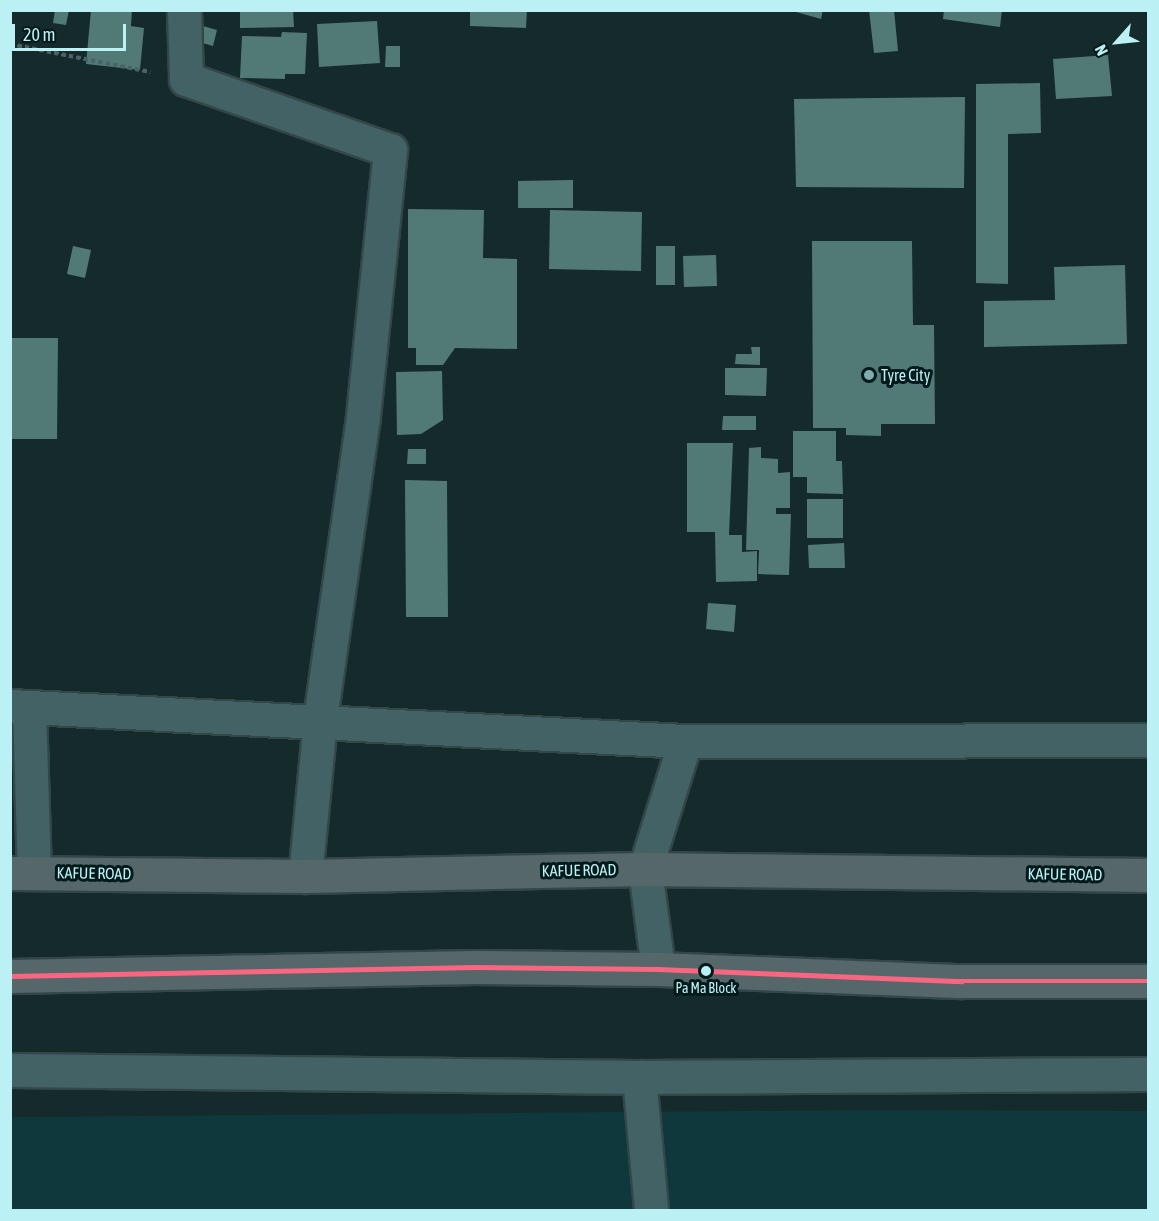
<!DOCTYPE html>
<html>
<head>
<meta charset="utf-8">
<style>
  body { margin:0 }
  #map { position:relative; width:1159px; height:1221px; overflow:hidden; background:#152a2b; font-family:"Asap Condensed",sans-serif }
  div>[style] { position:absolute }
  .built>* { inset:0; background:#0e383b }
  .building>* { inset:0; background:#517a76 }
  .path>* { height:4px; margin-top:-2px; transform-origin:0; background:repeating-linear-gradient(90deg,#4a6365 0 4.5px,transparent 0 7.5px) }
  .roads { filter:drop-shadow(2px 0 #334749) drop-shadow(-2px 0 #334749) drop-shadow(0 2px #334749) drop-shadow(0 -2px #334749) }
  .minor>* { height:33px; margin:-16.5px; padding:0 16.5px; transform-origin:16.5px; border-radius:16.5px; background:#436265 }
  .primary>* { height:33px; margin:-16.5px; padding:0 16.5px; transform-origin:16.5px; border-radius:16.5px; background:#556769 }
  .bus-1>* { height:4.5px; margin:-2.25px; padding:0 2.25px; transform-origin:2.25px; border-radius:2.25px; background:#fa6682 }
  .dots>* { width:16px; height:16px; translate:-50% -50%; box-sizing:border-box; border:3px solid #00191b; border-radius:50% }
  span { translate:-50% -50%; white-space:nowrap; text-align:center; line-height:1.15; -webkit-text-stroke:6px #00191b; paint-order:stroke }
  .bus-label { font-size:14px; color:#bbf0f4 }
  .poi-label { font-size:16px; color:#bbf0f4 }
  .left { translate:0 -50%; text-align:left }
  .street-label { font-size:16px; color:#bbf0f4 }
  .frame { position:absolute; inset:0; border:12px solid #bbf0f4; pointer-events:none }
  .north { position:absolute; left:1087px; top:12px; width:60px; height:60px; -webkit-text-stroke:4px #00191b; paint-order:stroke; rotate:243deg; font-size:16px; font-weight:700; line-height:24px; text-align:center; color:#bbf0f4 }
  .north::after { content:''; display:block; margin:auto; width:21px; height:27px; background:#bbf0f4; clip-path:polygon(50% 0,100% 100%,50% 72%,0 100%) }
  .scale { position:absolute; left:12px; top:24px; width:114px; height:27px; box-sizing:border-box; border:3px solid #bbf0f4; border-top:0; padding-left:8px; font-size:18px; line-height:21px; white-space:nowrap; color:#bbf0f4; -webkit-text-stroke:4px #00191b; paint-order:stroke }
</style>
</head>
<body>
<div id="map">
  <div class="built">
    <div style="clip-path:polygon(871px 1110px,1148px 1111px,1148px 1210px,11px 1210px,10px 1117px)"></div>
  </div>
  <div class="building">
    <div style="clip-path:polygon(55px 10px,69px 10px,66px 25px,53px 23px)"></div>
    <div style="clip-path:polygon(91px 10px,132px 10px,131px 26px,144px 28px,140px 70px,86px 64px)"></div>
    <div style="clip-path:polygon(240px 10px,293px 10px,294px 27px,240px 28px)"></div>
    <div style="clip-path:polygon(470px 10px,527px 10px,526px 28px,470px 26px)"></div>
    <div style="clip-path:polygon(789px 10px,823px 10px,821px 19px)"></div>
    <div style="clip-path:polygon(869px 10px,894px 10px,898px 51px,874px 53px)"></div>
    <div style="clip-path:polygon(944px 10px,1002px 10px,1000px 27px,943px 19px)"></div>
    <div style="clip-path:polygon(377px 21px,380px 63px,319px 67px,317px 24px)"></div>
    <div style="clip-path:polygon(203px 26px,217px 30px,213px 46px,199px 42px)"></div>
    <div style="clip-path:polygon(282px 32px,307px 33px,305px 74px,285px 74px,285px 79px,240px 78px,242px 36px,281px 37px)"></div>
    <div style="clip-path:polygon(386px 46px,400px 46px,400px 67px,385px 67px)"></div>
    <div style="clip-path:polygon(1108px 55px,1112px 96px,1056px 99px,1053px 59px)"></div>
    <div style="clip-path:polygon(1040px 83px,1041px 133px,1008px 134px,1008px 284px,976px 283px,976px 84px)"></div>
    <div style="clip-path:polygon(965px 97px,964px 188px,796px 187px,794px 99px)"></div>
    <div style="clip-path:polygon(573px 180px,573px 208px,518px 208px,518px 181px)"></div>
    <div style="clip-path:polygon(408px 209px,484px 210px,483px 258px,517px 259px,517px 349px,455px 348px,443px 365px,416px 365px,416px 348px,408px 348px)"></div>
    <div style="clip-path:polygon(550px 210px,642px 212px,641px 271px,549px 269px)"></div>
    <div style="clip-path:polygon(812px 241px,912px 241px,913px 325px,934px 325px,935px 424px,881px 424px,881px 436px,846px 435px,846px 428px,813px 428px)"></div>
    <div style="clip-path:polygon(73px 246px,91px 250px,85px 278px,67px 274px)"></div>
    <div style="clip-path:polygon(656px 246px,675px 246px,675px 285px,656px 285px)"></div>
    <div style="clip-path:polygon(716px 255px,717px 286px,684px 287px,683px 256px)"></div>
    <div style="clip-path:polygon(1125px 265px,1127px 344px,984px 347px,984px 301px,1055px 300px,1054px 267px)"></div>
    <div style="clip-path:polygon(10px 338px,58px 338px,57px 439px,10px 439px)"></div>
    <div style="clip-path:polygon(751px 347px,760px 347px,760px 365px,735px 364px,736px 354px,752px 354px)"></div>
    <div style="clip-path:polygon(725px 368px,767px 368px,766px 396px,725px 395px)"></div>
    <div style="clip-path:polygon(442px 371px,443px 420px,421px 434px,397px 435px,396px 372px)"></div>
    <div style="clip-path:polygon(723px 416px,756px 416px,756px 430px,722px 430px)"></div>
    <div style="clip-path:polygon(793px 431px,836px 431px,836px 461px,842px 461px,843px 494px,807px 493px,807px 477px,793px 477px)"></div>
    <div style="clip-path:polygon(687px 443px,733px 443px,729px 535px,742px 535px,742px 552px,757px 551px,757px 581px,716px 582px,715px 532px,687px 532px)"></div>
    <div style="clip-path:polygon(761px 447px,761px 458px,778px 459px,778px 473px,790px 472px,790px 508px,776px 508px,776px 514px,791px 514px,789px 575px,758px 574px,759px 550px,746px 550px,749px 448px)"></div>
    <div style="clip-path:polygon(408px 449px,426px 449px,426px 464px,407px 464px)"></div>
    <div style="clip-path:polygon(405px 480px,447px 481px,448px 617px,406px 617px)"></div>
    <div style="clip-path:polygon(807px 499px,843px 499px,843px 538px,807px 538px)"></div>
    <div style="clip-path:polygon(844px 543px,845px 568px,809px 568px,808px 545px)"></div>
    <div style="clip-path:polygon(708px 603px,736px 605px,734px 632px,706px 629px)"></div>
  </div>
  <div class="path">
    <div style="left:10px;top:44px;width:143px;rotate:11.3deg"></div>
  </div>
  <div class="roads">
    <div class="minor">
      <div style="left:184px;top:10px;width:69px;rotate:88.3deg"></div>
      <div style="left:186px;top:79px;width:216px;rotate:19.2deg"></div>
      <div style="left:390px;top:150px;width:268px;rotate:95.8deg"></div>
      <div style="left:363px;top:417px;width:307px;rotate:98.1deg"></div>
      <div style="left:320px;top:721px;width:156px;rotate:95.5deg"></div>
      <div style="left:10px;top:706px;width:676px;rotate:2.97deg"></div>
      <div style="left:29px;top:707px;width:165px;rotate:88.3deg"></div>
      <div style="left:658px;top:969px;width:101px;rotate:-97.4deg"></div>
      <div style="left:645px;top:869px;width:134px;rotate:-72.6deg"></div>
      <div style="left:685px;top:741px;width:463px;rotate:-0.1deg"></div>
      <div style="left:10px;top:1070px;width:629px;rotate:0.64deg"></div>
      <div style="left:639px;top:1077px;width:509px;rotate:-0.34deg"></div>
      <div style="left:639px;top:1077px;width:134px;rotate:84.8deg"></div>
    </div>
    <div class="primary">
      <div style="left:10px;top:873px;width:295px;rotate:0.6deg"></div>
      <div style="left:305px;top:876px;width:340px;rotate:-1.2deg"></div>
      <div style="left:645px;top:869px;width:503px;rotate:0.68deg"></div>
      <div style="left:10px;top:976px;width:464px;rotate:-1.1deg"></div>
      <div style="left:474px;top:967px;width:184px;rotate:0.6deg"></div>
      <div style="left:658px;top:969px;width:304px;rotate:2.3deg"></div>
      <div style="left:962px;top:981px;width:186px"></div>
    </div>
  </div>
  <div class="bus-1">
    <div style="left:10px;top:976px;width:464px;rotate:-1.1deg"></div>
    <div style="left:474px;top:967px;width:184px;rotate:0.6deg"></div>
    <div style="left:658px;top:969px;width:304px;rotate:2.3deg"></div>
    <div style="left:962px;top:981px;width:186px"></div>
  </div>
  <div class="dots">
    <div style="left:869px;top:375px;background:#81abae"></div>
    <div style="left:706px;top:971px;background:#bbf0f4"></div>
  </div>
  <div class="bus-label">
    <span style="left:706px;top:988px">Pa Ma Block</span>
  </div>
  <div class="poi-label">
    <span class="left" style="left:881px;top:375px">Tyre City</span>
  </div>
  <div class="street-label">
    <span style="left:579px;top:870px;rotate:-1deg">KAFUE ROAD</span>
    <span style="left:94px;top:873px;rotate:1deg">KAFUE ROAD</span>
    <span style="left:1065px;top:874px;rotate:1deg">KAFUE ROAD</span>
  </div>
  <div class="frame"></div>
  <div class="north">N</div>
  <div class="scale">20 m</div>
</div>
</body>
</html>
